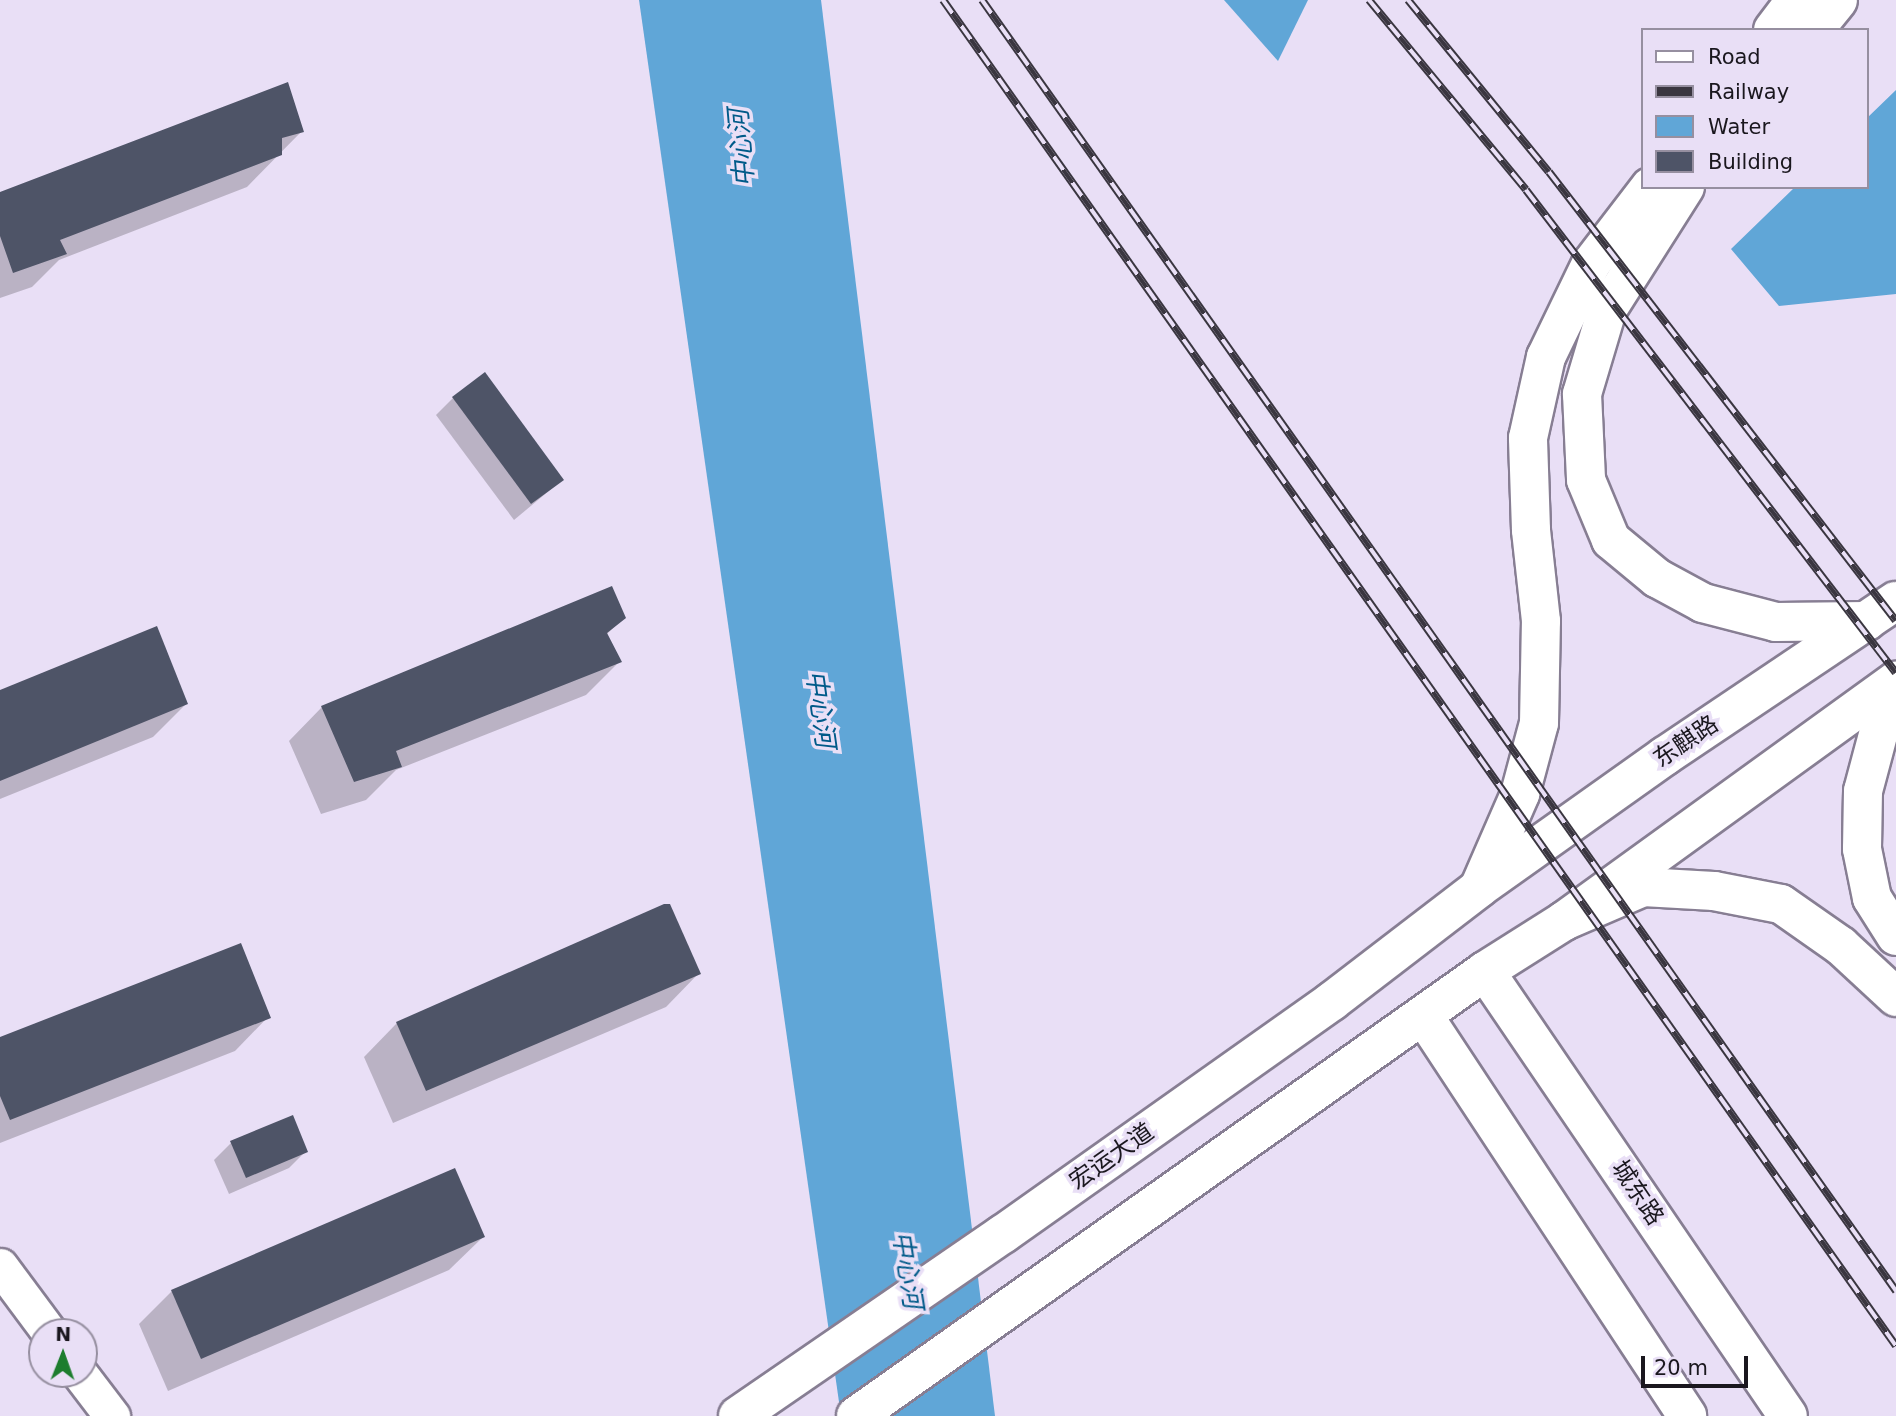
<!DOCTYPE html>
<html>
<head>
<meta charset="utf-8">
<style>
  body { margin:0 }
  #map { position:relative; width:1896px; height:1416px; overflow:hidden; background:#e9dff6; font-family:"DejaVu Sans","Noto Sans SC",sans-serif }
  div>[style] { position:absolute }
  .water>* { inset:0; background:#60a6d7 }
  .shadow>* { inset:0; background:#0003 }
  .building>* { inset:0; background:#4e5467 }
  .roads { filter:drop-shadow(2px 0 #877e93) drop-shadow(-2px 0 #877e93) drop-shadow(0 2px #877e93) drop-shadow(0 -2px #877e93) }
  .minor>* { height:35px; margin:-17.5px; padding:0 17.5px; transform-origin:17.5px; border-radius:17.5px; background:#fff }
  .major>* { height:38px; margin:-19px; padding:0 19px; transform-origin:19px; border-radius:19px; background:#fff }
  .highway>* { height:38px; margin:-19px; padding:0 19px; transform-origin:19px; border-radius:19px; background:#fff }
  .rail>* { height:8px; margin-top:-4px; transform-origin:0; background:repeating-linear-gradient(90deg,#e9dff6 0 16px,#3a3640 0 32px); box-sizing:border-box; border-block:2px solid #3a3640 }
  span { translate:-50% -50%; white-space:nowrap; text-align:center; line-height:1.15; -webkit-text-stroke:7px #e9dff6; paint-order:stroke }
  .street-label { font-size:24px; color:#1a171e }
  .water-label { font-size:26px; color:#005a89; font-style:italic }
  .legend { position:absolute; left:1641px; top:28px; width:228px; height:161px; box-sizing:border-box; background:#e9dff6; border:2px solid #968fa0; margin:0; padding:9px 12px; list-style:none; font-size:21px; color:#1a171e }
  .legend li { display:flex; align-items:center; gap:14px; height:35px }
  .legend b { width:35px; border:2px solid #968fa0 }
  .north { position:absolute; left:28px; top:1318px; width:70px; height:70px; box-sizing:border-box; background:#e9dff6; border:2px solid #968fa0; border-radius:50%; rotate:1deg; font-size:19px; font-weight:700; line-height:28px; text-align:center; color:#1a171e }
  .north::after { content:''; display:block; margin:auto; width:24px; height:32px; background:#1d7d2e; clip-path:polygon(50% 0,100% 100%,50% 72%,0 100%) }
  .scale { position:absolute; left:1641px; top:1356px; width:107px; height:32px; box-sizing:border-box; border:4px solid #1a171e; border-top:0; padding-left:9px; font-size:21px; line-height:24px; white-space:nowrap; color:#1a171e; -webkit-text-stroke:5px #e9dff6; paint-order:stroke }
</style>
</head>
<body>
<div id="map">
  <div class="water">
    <div style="clip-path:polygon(639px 0,821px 0,995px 1416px,841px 1416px)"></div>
    <div style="clip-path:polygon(1224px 0,1308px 0,1278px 61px)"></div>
    <div style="clip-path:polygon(1896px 90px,1896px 294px,1779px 306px,1731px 249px,1795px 187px,1866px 187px,1866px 119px)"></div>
  </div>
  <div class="shadow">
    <div style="clip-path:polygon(302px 131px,247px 187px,59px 260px,32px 287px,0 298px,0 194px)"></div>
    <div style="clip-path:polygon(453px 398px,562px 480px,514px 520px,436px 415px)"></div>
    <div style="clip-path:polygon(624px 617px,606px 635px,620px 661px,586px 695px,396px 770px,366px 800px,321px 814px,289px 741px,322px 707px)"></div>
    <div style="clip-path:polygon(0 692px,186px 704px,153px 737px,0 799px)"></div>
    <div style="clip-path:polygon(699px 973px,666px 1007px,393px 1123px,364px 1057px,397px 1023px)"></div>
    <div style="clip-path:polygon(268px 1017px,235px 1051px,0 1143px,0 1039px)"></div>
    <div style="clip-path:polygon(231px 1143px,306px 1151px,289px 1168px,229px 1194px,214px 1160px)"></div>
    <div style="clip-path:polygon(483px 1237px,449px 1270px,168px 1391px,139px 1324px,172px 1291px)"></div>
  </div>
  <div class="building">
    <div style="clip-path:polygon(288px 82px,304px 132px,282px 138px,282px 155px,60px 240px,67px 254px,13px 273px,0 236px,0 192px)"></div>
    <div style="clip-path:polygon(485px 372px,564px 480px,531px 504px,452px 397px)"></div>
    <div style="clip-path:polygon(612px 586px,626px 618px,607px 633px,622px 662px,396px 751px,402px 767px,354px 782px,321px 706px)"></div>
    <div style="clip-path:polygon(157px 626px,188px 704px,0 781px,0 690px)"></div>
    <div style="clip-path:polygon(664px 904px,670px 904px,701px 974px,426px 1091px,396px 1022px)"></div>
    <div style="clip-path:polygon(241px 943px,271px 1018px,10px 1120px,0 1096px,0 1037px)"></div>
    <div style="clip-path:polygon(293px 1115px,308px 1152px,246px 1178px,230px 1141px)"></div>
    <div style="clip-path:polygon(455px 1168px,485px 1237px,201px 1359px,171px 1290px)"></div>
  </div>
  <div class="roads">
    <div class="minor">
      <div style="left:0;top:1266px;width:82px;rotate:53.4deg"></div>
      <div style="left:80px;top:1374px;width:53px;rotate:52.7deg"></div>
    </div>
    <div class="major">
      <div style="left:1485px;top:971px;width:538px;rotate:55.75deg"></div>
      <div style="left:1423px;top:1015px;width:480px;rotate:56.6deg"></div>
      <div style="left:738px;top:1416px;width:321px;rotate:-34.5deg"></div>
      <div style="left:1003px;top:1234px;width:403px;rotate:-35.3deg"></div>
      <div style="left:1332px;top:1001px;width:185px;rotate:-37.5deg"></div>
      <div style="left:1479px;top:888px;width:228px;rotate:-35.4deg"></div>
      <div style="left:1665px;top:756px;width:278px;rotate:-33.9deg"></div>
      <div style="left:856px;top:1416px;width:770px;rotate:-35.28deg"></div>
      <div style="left:1485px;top:971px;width:93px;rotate:-32.3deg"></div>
      <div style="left:1564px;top:921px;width:410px;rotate:-35.9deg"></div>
    </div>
    <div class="highway">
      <div style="left:1773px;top:30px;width:38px;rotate:-53deg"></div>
      <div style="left:1814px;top:30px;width:38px;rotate:-51deg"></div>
      <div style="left:1685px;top:187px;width:146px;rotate:122.4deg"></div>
      <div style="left:1607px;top:310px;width:88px;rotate:106.6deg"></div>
      <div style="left:1582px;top:394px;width:86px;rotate:87.3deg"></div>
      <div style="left:1586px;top:480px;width:65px;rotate:67.4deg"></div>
      <div style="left:1611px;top:540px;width:60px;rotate:39.6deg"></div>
      <div style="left:1657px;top:578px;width:52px;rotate:28.5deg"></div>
      <div style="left:1703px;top:603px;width:75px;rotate:14.6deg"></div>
      <div style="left:1776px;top:622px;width:91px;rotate:-0.6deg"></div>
      <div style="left:1896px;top:708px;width:29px;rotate:126deg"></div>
      <div style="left:1879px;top:731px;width:62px;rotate:104.9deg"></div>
      <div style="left:1863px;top:791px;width:58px;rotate:91deg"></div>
      <div style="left:1862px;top:849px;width:50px;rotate:78.5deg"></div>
      <div style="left:1872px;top:898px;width:45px;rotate:57.7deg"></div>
      <div style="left:1479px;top:888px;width:103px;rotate:-66.4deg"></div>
      <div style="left:1520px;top:794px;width:73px;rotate:-75deg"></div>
      <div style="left:1539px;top:723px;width:102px;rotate:-88.9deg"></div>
      <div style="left:1541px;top:621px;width:92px;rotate:-96.3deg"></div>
      <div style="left:1531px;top:530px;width:92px;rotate:-91.9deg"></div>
      <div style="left:1528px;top:438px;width:83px;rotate:-77.5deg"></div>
      <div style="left:1546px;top:357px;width:103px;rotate:-64.2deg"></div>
      <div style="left:1591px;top:264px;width:97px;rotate:-52.5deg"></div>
      <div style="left:1564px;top:921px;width:86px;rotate:-23.3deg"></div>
      <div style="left:1643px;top:887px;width:71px;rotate:3.2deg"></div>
      <div style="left:1714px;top:891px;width:68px;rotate:11deg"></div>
      <div style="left:1781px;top:904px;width:73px;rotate:35deg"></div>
      <div style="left:1841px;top:946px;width:75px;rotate:42.8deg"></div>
    </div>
  </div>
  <div class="rail">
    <div style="left:943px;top:0;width:1649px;rotate:54.7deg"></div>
    <div style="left:982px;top:0;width:1582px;rotate:54.7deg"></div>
    <div style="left:1369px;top:0;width:246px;rotate:50.4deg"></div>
    <div style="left:1526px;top:190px;width:608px;rotate:52.55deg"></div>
    <div style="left:1408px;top:0;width:222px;rotate:50.7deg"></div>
    <div style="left:1549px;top:172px;width:567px;rotate:52.3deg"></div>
  </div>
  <div class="street-label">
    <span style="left:1686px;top:742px;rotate:-34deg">东麒路</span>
    <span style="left:1112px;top:1157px;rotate:-35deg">宏运大道</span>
    <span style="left:1637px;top:1193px;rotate:56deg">城东路</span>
  </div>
  <div class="water-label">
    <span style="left:742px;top:148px;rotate:-95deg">中心河</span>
    <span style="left:820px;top:709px;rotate:82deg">中心河</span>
    <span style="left:907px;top:1270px;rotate:81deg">中心河</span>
  </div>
  <ul class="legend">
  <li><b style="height:9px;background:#fff"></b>Road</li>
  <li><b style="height:9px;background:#3a3640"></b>Railway</li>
  <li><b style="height:19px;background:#60a6d7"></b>Water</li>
  <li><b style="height:19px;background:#4e5467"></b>Building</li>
  </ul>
  <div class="north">N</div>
  <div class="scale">20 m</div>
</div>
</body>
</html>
